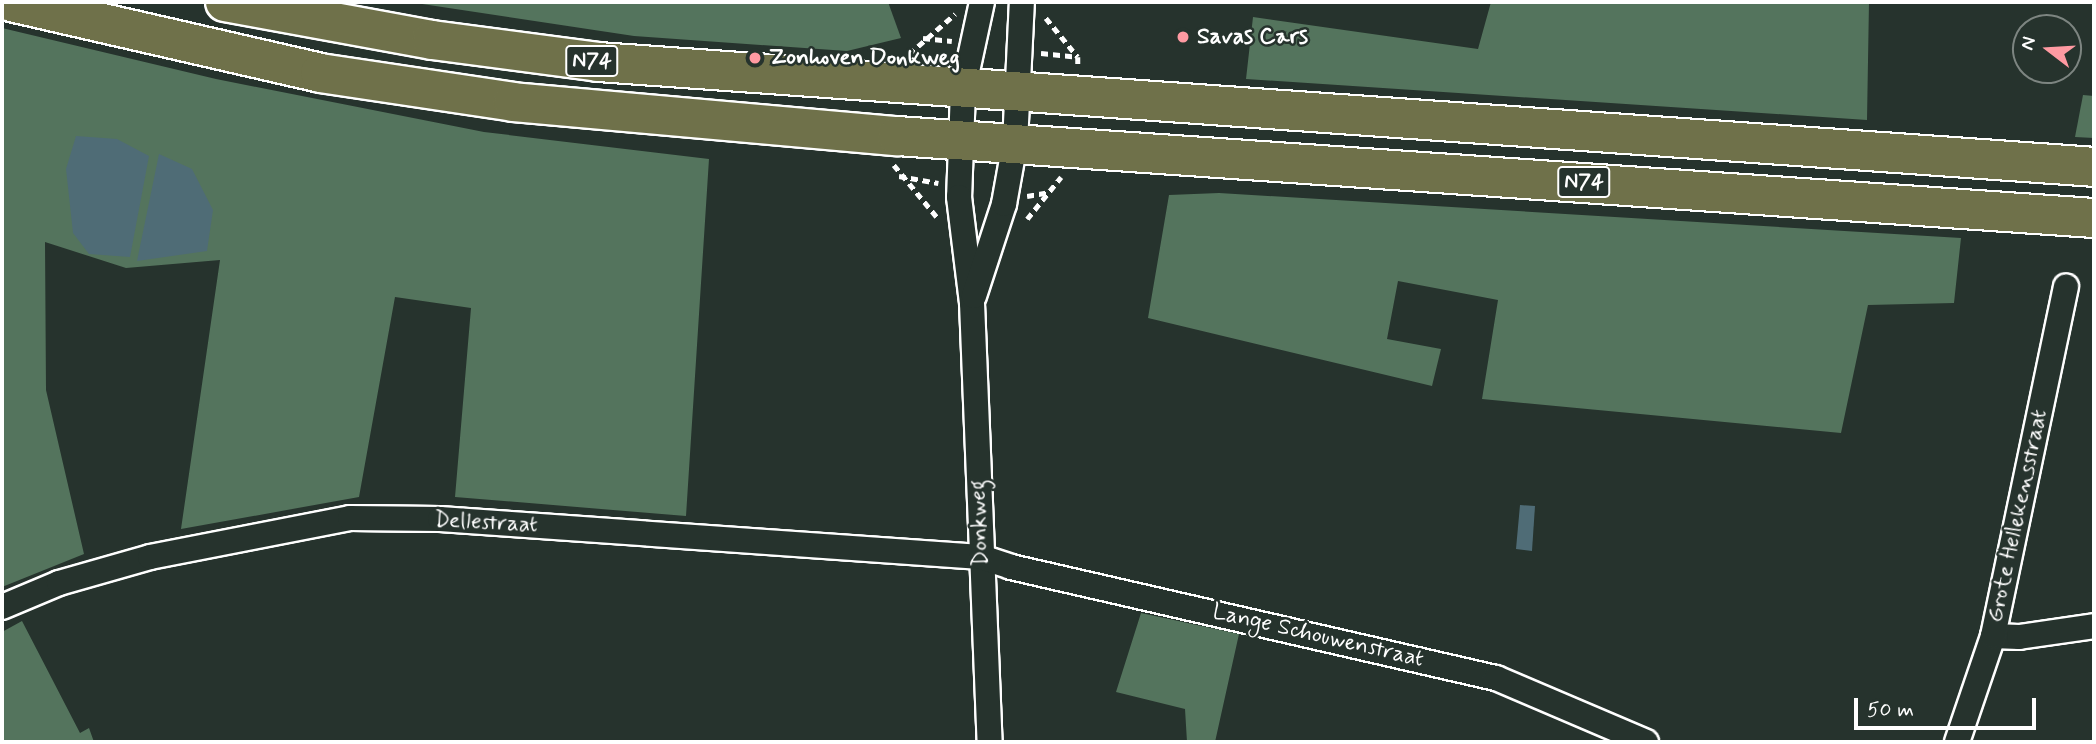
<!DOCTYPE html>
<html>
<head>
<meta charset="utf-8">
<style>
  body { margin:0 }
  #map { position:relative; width:2096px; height:744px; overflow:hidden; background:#26332d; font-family:Mynerve,sans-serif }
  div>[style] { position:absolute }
  .green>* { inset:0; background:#54745d }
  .water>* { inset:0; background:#4f6c76 }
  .path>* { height:4.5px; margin-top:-2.25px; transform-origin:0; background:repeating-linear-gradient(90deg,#fff 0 7px,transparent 0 12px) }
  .roads { filter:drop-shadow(2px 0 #fff) drop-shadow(-2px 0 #fff) drop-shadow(0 2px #fff) drop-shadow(0 -2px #fff) }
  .minor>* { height:24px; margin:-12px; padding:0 12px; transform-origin:12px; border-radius:12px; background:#26332d }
  .trunk>* { height:38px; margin:-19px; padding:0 19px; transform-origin:19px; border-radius:19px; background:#6f714a }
  .dots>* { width:19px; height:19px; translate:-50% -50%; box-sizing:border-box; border:4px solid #26332d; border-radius:50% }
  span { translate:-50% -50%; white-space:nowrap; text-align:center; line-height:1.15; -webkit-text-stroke:5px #26332d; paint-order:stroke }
  .shield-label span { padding:2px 5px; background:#26332d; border:2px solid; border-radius:5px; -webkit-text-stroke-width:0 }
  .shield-label { font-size:21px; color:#fff; font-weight:700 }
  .poi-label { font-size:23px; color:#fff; font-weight:700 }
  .left { translate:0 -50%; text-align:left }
  .street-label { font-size:23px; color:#fff }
  .frame { position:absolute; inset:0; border:4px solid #fff; pointer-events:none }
  .north { position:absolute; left:2012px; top:14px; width:70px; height:70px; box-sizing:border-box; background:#26332d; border:2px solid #7d8581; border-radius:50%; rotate:287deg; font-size:19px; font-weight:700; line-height:28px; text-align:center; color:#fff }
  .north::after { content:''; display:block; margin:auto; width:24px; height:32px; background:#ff9aa2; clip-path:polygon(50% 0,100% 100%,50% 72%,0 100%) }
  .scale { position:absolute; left:1854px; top:698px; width:182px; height:32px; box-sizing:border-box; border:4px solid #fff; border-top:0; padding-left:9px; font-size:21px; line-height:24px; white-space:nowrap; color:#fff; -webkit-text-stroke:5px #26332d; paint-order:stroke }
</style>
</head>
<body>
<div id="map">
  <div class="green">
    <div style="clip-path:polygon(409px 2px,888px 2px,901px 38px,847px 51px,634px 36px)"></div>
    <div style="clip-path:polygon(1491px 2px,1869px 2px,1867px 120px,1246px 79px,1253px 17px,1478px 49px)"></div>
    <div style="clip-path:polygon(2px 28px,216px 79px,484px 132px,709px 159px,686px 516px,455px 497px,471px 308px,395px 297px,359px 497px,181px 529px,220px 260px,126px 268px,45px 242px,46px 390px,84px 554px,2px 587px)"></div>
    <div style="clip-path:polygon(2083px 95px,2094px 96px,2094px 138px,2075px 137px)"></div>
    <div style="clip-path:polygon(1219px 193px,1961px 238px,1954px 303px,1868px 305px,1841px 433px,1482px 399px,1498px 300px,1398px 281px,1387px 339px,1441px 349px,1432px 386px,1148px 318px,1169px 195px)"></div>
    <div style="clip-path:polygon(1141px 613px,1239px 634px,1215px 742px,1187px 742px,1185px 709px,1116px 692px)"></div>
    <div style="clip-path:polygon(22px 621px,80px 733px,89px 728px,94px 742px,2px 742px,2px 632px)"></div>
  </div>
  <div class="water">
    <div style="clip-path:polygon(76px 136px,117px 139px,149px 156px,130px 257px,89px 254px,73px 233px,66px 169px)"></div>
    <div style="clip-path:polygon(159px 154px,192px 169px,213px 210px,207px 251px,137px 261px)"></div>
    <div style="clip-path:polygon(1520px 505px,1535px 506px,1532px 551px,1516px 549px)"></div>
  </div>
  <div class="path">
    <div style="left:1046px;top:18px;width:50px;rotate:50.6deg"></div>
    <div style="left:1078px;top:57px;width:10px;rotate:90deg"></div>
    <div style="left:923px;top:38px;width:29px;rotate:6deg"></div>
    <div style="left:1041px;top:53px;width:36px;rotate:6deg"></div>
    <div style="left:909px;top:54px;width:61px;rotate:-41deg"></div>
    <div style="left:894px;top:165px;width:67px;rotate:50.4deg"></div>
    <div style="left:899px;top:176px;width:40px;rotate:10deg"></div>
    <div style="left:1027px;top:196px;width:22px;rotate:-10deg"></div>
    <div style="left:1027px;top:219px;width:54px;rotate:-51deg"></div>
  </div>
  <div class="roads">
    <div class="minor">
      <div style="left:982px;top:2px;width:90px;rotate:102.2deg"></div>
      <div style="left:963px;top:90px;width:107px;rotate:92.1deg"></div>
      <div style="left:959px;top:197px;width:107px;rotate:83deg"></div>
      <div style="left:972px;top:303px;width:439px;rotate:87.7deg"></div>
      <div style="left:974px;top:296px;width:97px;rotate:-71.9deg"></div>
      <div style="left:1004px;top:204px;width:62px;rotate:-79.8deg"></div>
      <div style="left:1015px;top:143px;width:141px;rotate:-87.2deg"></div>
      <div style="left:2px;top:607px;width:62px;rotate:-22.8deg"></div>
      <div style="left:59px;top:583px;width:95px;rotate:-15.9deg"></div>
      <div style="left:150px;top:557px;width:204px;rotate:-11deg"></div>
      <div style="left:350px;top:518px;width:90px;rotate:0.6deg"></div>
      <div style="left:440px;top:519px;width:542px;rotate:4.02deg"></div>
      <div style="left:981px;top:557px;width:32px;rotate:18deg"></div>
      <div style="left:1011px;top:567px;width:498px;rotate:12.9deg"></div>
      <div style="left:1496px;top:678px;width:163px;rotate:23.1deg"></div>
      <div style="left:1993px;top:636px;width:26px;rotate:2deg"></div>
      <div style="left:2019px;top:637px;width:76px;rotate:-8.3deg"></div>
      <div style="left:1957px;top:742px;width:112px;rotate:-71.2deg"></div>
      <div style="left:1993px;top:636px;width:357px;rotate:-78.2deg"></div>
    </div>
    <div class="trunk">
      <div style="left:11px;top:2px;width:317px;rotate:12.9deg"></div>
      <div style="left:320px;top:73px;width:195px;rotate:8.5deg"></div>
      <div style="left:513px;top:102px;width:386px;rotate:5.1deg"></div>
      <div style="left:897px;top:136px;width:1200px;rotate:3.92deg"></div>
      <div style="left:225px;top:2px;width:210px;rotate:10.4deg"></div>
      <div style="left:432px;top:40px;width:167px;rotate:7.5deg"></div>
      <div style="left:598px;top:62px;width:1500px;rotate:4.01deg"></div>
    </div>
  </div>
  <div class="dots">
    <div style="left:1183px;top:37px;background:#ff9aa2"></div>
    <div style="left:755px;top:58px;background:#ff9aa2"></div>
  </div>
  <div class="shield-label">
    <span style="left:592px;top:61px">N74</span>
    <span style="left:1584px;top:182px">N74</span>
  </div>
  <div class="poi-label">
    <span class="left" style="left:1197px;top:37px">Savas Cars</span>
    <span class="left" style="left:769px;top:58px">Zonhoven Donkweg</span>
  </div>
  <div class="street-label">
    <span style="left:2018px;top:516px;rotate:-78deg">Grote Hellekensstraat</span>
    <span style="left:486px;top:523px;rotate:3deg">Dellestraat</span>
    <span style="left:980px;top:523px;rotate:-92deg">Donkweg</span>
    <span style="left:1318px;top:636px;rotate:13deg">Lange Schouwenstraat</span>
  </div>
  <div class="frame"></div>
  <div class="north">N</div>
  <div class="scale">50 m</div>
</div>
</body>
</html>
